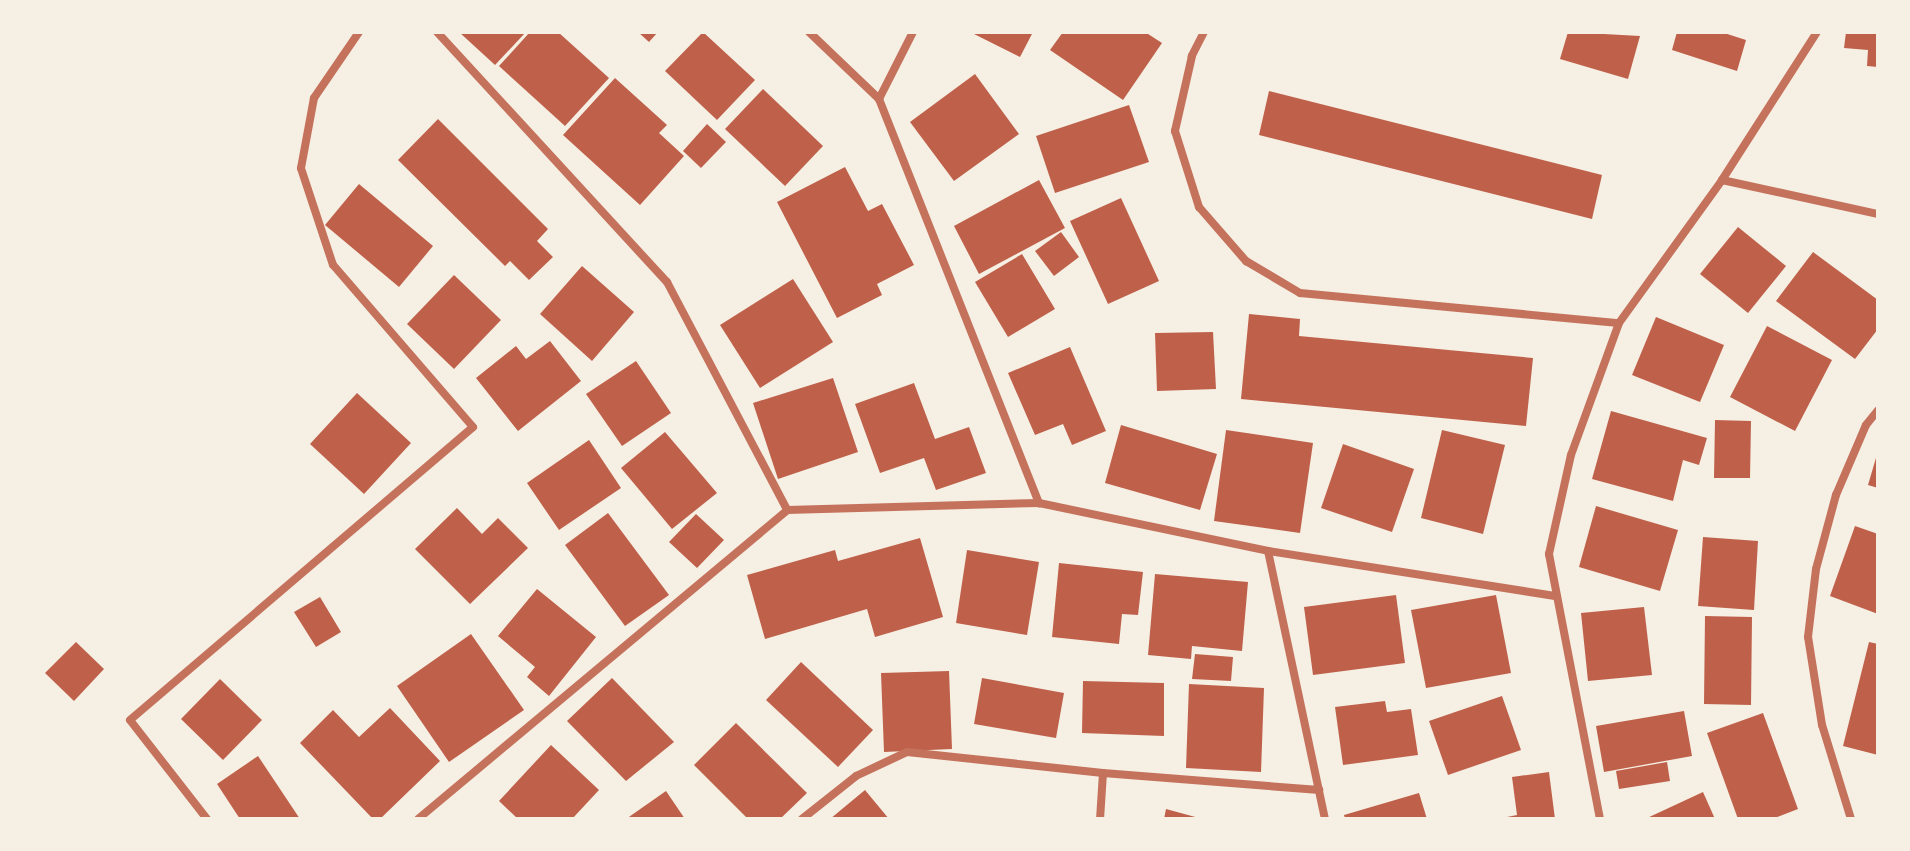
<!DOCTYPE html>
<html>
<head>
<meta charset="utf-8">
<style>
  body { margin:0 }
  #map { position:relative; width:1910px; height:851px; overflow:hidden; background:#f6efe4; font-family:Bitter,serif }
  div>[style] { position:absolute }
  .building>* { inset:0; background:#bf614a }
  .minor>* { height:8px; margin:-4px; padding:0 4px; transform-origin:4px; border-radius:4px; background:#c5725c }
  span { translate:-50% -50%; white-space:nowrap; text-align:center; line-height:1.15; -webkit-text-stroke:8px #f6efe4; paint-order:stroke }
  .frame { position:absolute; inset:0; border:34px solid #f6efe4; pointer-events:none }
</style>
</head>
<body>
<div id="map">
  <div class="building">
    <div style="clip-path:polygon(459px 32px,526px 32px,495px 65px)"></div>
    <div style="clip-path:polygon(530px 32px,558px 32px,609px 78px,565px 126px,499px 66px)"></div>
    <div style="clip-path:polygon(638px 32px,658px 32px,649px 42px)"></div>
    <div style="clip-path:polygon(703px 32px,755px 80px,717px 120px,665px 71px)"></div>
    <div style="clip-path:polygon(970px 32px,1033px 32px,1020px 57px)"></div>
    <div style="clip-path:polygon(1063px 32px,1145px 32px,1162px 43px,1123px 100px,1050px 50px)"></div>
    <div style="clip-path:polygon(1568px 32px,1640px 36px,1628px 79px,1560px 59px)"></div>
    <div style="clip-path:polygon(1677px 32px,1721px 32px,1746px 40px,1737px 71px,1672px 50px)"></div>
    <div style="clip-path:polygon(1846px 32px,1878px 32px,1878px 67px,1867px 66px,1868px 50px,1844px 48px)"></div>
    <div style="clip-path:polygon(975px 74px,1019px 134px,954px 181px,910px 122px)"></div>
    <div style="clip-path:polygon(615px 78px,667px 125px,659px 133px,684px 156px,640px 205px,563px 135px)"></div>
    <div style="clip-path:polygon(763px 89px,823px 146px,785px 186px,725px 129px)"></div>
    <div style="clip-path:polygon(1269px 91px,1602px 175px,1592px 219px,1259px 135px)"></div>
    <div style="clip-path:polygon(1129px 105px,1149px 162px,1055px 193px,1036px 136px)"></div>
    <div style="clip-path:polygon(438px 119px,548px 229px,537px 241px,553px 257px,529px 280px,510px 261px,505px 266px,398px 160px)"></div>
    <div style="clip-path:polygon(707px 124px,726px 142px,701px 168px,683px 151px)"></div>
    <div style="clip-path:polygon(845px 167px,868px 211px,882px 204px,914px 265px,877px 284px,882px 295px,837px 318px,777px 202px)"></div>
    <div style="clip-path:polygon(1039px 180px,1065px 228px,979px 274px,954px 226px)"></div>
    <div style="clip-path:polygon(359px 184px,433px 246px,399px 287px,325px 225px)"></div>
    <div style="clip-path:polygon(1121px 198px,1159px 281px,1108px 304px,1070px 221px)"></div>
    <div style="clip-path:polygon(1738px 227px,1786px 266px,1748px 313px,1700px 274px)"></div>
    <div style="clip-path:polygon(1061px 232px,1079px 257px,1054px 276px,1035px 251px)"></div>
    <div style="clip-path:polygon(1813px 252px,1878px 300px,1878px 329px,1855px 359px,1776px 301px)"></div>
    <div style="clip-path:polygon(1022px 254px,1055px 309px,1008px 337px,975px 282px)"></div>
    <div style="clip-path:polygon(582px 266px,634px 312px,592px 361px,540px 314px)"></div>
    <div style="clip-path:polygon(454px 275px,501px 320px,454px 369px,407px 324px)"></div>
    <div style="clip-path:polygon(793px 279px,833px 342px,760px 388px,720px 325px)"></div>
    <div style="clip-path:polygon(1249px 314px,1300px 319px,1299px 336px,1533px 358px,1526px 426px,1241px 399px)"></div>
    <div style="clip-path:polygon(1656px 317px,1724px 345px,1700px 402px,1632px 375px)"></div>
    <div style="clip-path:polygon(1767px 326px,1832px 360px,1795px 431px,1730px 397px)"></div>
    <div style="clip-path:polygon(1213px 332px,1216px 389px,1157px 391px,1155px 333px)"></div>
    <div style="clip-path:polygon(550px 341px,581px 381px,518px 431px,476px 378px,516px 346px,526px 359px)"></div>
    <div style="clip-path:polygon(1070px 347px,1106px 431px,1072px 445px,1063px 424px,1035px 435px,1008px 373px)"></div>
    <div style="clip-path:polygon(636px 361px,671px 413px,622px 446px,586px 394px)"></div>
    <div style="clip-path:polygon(833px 378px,858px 452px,778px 479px,753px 403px)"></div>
    <div style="clip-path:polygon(914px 383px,935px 439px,969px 427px,986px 473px,936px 490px,924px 458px,880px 473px,855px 404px)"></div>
    <div style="clip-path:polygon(357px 393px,411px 443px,364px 494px,310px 444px)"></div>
    <div style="clip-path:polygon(1611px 411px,1707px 438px,1699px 465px,1683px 460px,1673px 501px,1592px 479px)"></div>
    <div style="clip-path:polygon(1715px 420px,1751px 421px,1750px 478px,1714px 478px)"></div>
    <div style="clip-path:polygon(1121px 425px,1217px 454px,1200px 510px,1105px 483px)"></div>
    <div style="clip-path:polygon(1226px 430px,1313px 443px,1300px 533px,1214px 521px)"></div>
    <div style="clip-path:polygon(1442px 430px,1505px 445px,1483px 534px,1421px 518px)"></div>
    <div style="clip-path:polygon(665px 432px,717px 493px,672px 529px,621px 468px)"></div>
    <div style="clip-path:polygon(589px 440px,621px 488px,559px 530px,527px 483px)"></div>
    <div style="clip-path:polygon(1343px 444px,1414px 469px,1392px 532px,1321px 508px)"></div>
    <div style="clip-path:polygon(1878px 451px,1878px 488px,1868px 485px)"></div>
    <div style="clip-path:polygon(1596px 506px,1678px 530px,1660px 591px,1579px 567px)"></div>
    <div style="clip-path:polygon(457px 508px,482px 534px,498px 518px,528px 548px,470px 604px,415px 549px)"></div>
    <div style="clip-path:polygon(608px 513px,669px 595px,625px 626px,565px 545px)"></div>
    <div style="clip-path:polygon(696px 514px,724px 540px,697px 568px,669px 542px)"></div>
    <div style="clip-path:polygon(1855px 526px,1878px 534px,1878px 614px,1830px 596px)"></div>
    <div style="clip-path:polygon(1703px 537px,1758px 541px,1754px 610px,1698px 606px)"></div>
    <div style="clip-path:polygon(920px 538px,943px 617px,875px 637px,867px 609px,765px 639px,747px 575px,835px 550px,838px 561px)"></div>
    <div style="clip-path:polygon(967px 550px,1039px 562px,1027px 635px,956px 623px)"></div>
    <div style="clip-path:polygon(1059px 563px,1143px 572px,1138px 615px,1122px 614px,1119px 644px,1052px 637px)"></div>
    <div style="clip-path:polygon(1155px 574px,1248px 582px,1242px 651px,1192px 646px,1191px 659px,1148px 655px)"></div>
    <div style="clip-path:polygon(537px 589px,596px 637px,549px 696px,527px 677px,535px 667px,498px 636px)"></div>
    <div style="clip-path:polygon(1396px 595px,1405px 663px,1313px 675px,1304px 607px)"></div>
    <div style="clip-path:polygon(1496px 595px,1511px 673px,1426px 688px,1411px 610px)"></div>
    <div style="clip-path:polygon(320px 597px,341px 632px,316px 647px,294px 612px)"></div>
    <div style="clip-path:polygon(1644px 607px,1652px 675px,1588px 681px,1581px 613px)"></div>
    <div style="clip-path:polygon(1705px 616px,1752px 617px,1751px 705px,1704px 704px)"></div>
    <div style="clip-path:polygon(471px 634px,524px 710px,449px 762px,397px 686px)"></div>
    <div style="clip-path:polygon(76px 642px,104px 669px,74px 701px,45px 673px)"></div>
    <div style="clip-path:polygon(1869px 642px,1878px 644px,1878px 755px,1843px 746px)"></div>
    <div style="clip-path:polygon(1195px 654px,1233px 657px,1231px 681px,1192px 679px)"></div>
    <div style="clip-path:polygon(801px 662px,873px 730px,838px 767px,766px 700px)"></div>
    <div style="clip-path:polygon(949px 671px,952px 749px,884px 752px,881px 673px)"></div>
    <div style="clip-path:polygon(612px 678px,674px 742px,626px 781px,567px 721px)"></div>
    <div style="clip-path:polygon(982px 678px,1064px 693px,1056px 738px,974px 724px)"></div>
    <div style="clip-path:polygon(220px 679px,262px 720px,223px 760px,181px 719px)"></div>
    <div style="clip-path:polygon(1083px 681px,1164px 683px,1164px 736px,1082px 733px)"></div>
    <div style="clip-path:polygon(1189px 684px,1264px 688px,1261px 772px,1186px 768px)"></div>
    <div style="clip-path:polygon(1502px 696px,1521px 750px,1448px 775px,1429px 721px)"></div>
    <div style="clip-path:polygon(1385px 701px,1387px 712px,1411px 709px,1418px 755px,1343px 765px,1335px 707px)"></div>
    <div style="clip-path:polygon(390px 708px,440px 761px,380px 819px,373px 819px,300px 743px,333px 710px,359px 737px)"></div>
    <div style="clip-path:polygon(1684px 711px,1692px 756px,1604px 772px,1596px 726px)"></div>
    <div style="clip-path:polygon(1763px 713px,1798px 809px,1772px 819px,1738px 819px,1707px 733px)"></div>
    <div style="clip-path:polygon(736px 723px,807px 793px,780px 819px,748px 819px,694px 765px)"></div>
    <div style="clip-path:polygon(551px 745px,599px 790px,572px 819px,518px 819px,499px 801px)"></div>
    <div style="clip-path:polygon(258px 756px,300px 819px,240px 819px,217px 784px)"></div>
    <div style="clip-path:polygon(1667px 762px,1670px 781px,1619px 789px,1616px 771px)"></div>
    <div style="clip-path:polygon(1549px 772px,1555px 819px,1497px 819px,1517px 815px,1512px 777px)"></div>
    <div style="clip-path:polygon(865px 790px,889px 819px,830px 819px)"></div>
    <div style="clip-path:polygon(666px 791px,685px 819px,626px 819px)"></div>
    <div style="clip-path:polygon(1703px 792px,1715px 819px,1645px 819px)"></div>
    <div style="clip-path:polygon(1419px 793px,1427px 819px,1345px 819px,1344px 815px)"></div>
    <div style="clip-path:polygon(1166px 809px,1199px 818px,1199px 819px,1164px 819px)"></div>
  </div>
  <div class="minor">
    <div style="left:437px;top:32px;width:340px;rotate:47.4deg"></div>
    <div style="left:667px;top:282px;width:258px;rotate:62.2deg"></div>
    <div style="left:809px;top:32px;width:97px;rotate:43.7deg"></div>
    <div style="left:879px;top:99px;width:435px;rotate:68.4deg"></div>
    <div style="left:1204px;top:32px;width:27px;rotate:117deg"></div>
    <div style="left:1192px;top:56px;width:77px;rotate:102.8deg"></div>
    <div style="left:1175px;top:131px;width:80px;rotate:72.5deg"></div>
    <div style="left:1199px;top:207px;width:72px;rotate:49deg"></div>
    <div style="left:1246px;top:261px;width:63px;rotate:30.7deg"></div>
    <div style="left:1300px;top:293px;width:320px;rotate:5.4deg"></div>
    <div style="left:879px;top:99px;width:75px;rotate:-63.1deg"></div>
    <div style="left:1722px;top:180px;width:160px;rotate:12.3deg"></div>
    <div style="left:1268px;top:551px;width:274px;rotate:78deg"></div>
    <div style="left:1103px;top:773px;width:217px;rotate:4.5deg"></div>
    <div style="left:207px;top:819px;width:125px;rotate:-127.9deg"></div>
    <div style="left:130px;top:720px;width:451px;rotate:-40.5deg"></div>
    <div style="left:473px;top:427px;width:214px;rotate:-130.8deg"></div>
    <div style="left:333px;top:265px;width:102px;rotate:-108.3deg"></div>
    <div style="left:301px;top:168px;width:71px;rotate:-79.5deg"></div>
    <div style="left:314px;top:98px;width:80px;rotate:-55.7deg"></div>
    <div style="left:418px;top:819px;width:481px;rotate:-39.9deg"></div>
    <div style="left:787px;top:510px;width:252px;rotate:-1.6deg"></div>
    <div style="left:1039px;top:503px;width:234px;rotate:11.8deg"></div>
    <div style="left:1268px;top:551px;width:292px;rotate:8.9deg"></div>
    <div style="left:802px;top:819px;width:69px;rotate:-38.5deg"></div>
    <div style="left:856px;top:776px;width:56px;rotate:-25.2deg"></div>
    <div style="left:907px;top:752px;width:197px;rotate:6.1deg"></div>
    <div style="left:1103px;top:773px;width:46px;rotate:93.7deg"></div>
    <div style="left:1600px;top:819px;width:270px;rotate:-100.9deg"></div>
    <div style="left:1549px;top:554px;width:101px;rotate:-77.5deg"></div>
    <div style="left:1571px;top:455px;width:140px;rotate:-70deg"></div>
    <div style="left:1619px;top:323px;width:176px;rotate:-54.2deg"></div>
    <div style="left:1722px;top:180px;width:176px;rotate:-57.3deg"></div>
    <div style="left:1851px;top:819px;width:98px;rotate:-107.1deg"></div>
    <div style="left:1822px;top:725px;width:89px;rotate:-99deg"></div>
    <div style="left:1808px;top:637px;width:68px;rotate:-83.3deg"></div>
    <div style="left:1816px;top:569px;width:77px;rotate:-74.9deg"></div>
    <div style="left:1836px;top:495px;width:76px;rotate:-66.8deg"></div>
    <div style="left:1866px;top:425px;width:19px;rotate:-51deg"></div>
  </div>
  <div class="frame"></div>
</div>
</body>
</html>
